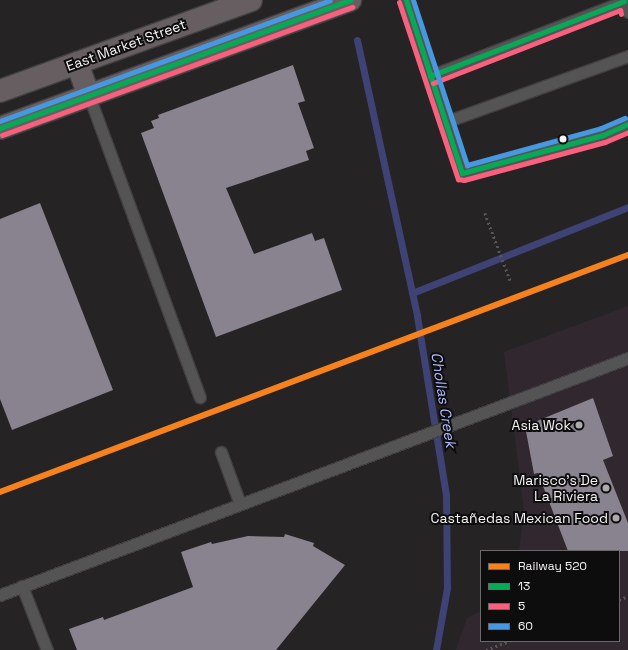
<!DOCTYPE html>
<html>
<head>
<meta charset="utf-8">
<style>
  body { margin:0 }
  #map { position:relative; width:628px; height:650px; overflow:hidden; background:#262325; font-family:"Space Grotesk",sans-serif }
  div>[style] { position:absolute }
  .built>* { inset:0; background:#31282f }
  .stream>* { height:7px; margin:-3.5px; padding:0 3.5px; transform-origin:3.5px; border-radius:3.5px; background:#3e4274 }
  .building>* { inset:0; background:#89828f }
  .path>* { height:2.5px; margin-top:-1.25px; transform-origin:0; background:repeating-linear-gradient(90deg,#575657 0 2px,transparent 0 5px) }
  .roads { filter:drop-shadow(1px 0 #413f40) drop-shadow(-1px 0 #413f40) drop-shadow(0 1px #413f40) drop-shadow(0 -1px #413f40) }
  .lane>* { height:11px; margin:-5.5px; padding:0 5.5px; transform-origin:5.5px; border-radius:5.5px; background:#555455 }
  .primary>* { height:22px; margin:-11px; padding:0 11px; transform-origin:11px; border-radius:11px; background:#675e61 }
  .bus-1>* { height:5px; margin:-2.5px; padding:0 2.5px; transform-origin:2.5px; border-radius:2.5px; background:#06aa56 }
  .bus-2>* { height:5px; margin:-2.5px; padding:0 2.5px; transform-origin:2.5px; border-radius:2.5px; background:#f8607d }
  .bus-3>* { height:5px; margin:-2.5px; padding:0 2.5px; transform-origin:2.5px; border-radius:2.5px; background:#4699e1 }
  .rail-1>* { height:6px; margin:-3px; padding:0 3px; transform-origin:3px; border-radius:3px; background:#f6821e }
  .dots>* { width:11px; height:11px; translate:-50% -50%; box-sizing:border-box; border:2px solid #0e0d0e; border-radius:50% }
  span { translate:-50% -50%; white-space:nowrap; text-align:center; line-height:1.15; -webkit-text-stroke:4px #0e0d0e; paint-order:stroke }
  .street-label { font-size:14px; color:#f6f3f5 }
  .poi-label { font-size:14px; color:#f6f3f5 }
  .right { translate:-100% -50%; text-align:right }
  .water-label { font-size:15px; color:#b1bbff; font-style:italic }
  .legend { position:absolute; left:480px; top:550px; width:140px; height:92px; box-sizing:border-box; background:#0e0d0e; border:1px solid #6b696a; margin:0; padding:5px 7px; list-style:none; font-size:12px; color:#f6f3f5 }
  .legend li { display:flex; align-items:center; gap:8px; height:20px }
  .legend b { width:20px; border:1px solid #6b696a }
</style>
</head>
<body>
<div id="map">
  <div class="built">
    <div style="clip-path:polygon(628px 306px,628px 650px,456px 650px,467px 618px,481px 611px,481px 641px,619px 641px,619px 551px,519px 551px,524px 511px,504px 352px)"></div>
  </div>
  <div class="stream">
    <div style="left:357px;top:40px;width:282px;rotate:77.7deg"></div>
    <div style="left:417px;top:316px;width:181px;rotate:80.8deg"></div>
    <div style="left:446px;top:495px;width:93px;rotate:89.4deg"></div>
    <div style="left:447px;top:588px;width:63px;rotate:100.1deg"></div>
    <div style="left:412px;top:293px;width:232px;rotate:-21.7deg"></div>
  </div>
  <div class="building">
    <div style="clip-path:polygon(293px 65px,305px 101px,298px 103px,314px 148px,306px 151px,309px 160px,226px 188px,254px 254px,312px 233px,315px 241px,324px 238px,342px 290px,216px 337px,141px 133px,154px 128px,151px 121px,159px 118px,158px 115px)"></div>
    <div style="clip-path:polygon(40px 203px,113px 390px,12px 430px,0 399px,0 219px)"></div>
    <div style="clip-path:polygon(593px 398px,613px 456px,603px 460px,628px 523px,628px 551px,568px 551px,538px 473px,534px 474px,525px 426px)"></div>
    <div style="clip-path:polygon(285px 534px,314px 543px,313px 546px,345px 565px,276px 650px,77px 650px,69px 629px,103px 617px,104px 620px,193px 587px,181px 552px,211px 542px,212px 544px,248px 536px,284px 537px)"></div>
  </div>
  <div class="path">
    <div style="left:485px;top:213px;width:72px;rotate:69.5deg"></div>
    <div style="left:619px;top:600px;width:10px;rotate:-24deg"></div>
    <div style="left:486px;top:650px;width:26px;rotate:-21deg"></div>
  </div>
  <div class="roads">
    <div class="lane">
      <div style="left:406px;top:0;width:182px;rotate:72.1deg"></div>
      <div style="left:462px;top:173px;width:146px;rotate:-15.1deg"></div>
      <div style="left:603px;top:135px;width:27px;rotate:-24deg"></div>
      <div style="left:623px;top:0;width:13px;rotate:67deg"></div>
      <div style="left:430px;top:76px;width:208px;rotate:-21.1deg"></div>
      <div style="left:89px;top:96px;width:321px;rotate:69.8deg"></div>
      <div style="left:445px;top:122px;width:195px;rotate:-19.8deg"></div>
      <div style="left:221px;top:452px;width:55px;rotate:69.9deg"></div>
      <div style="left:22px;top:586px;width:69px;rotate:68.7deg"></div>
      <div style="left:0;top:595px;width:671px;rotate:-20.68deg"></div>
    </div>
    <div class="primary">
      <div style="left:77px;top:63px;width:35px;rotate:70deg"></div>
      <div style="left:0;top:91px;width:267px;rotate:-19.9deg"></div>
      <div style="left:0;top:128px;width:373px;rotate:-20.1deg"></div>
    </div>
  </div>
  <div class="bus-1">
    <div style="left:406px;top:0;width:182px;rotate:72.1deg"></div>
    <div style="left:462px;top:173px;width:146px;rotate:-15.1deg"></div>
    <div style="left:603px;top:135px;width:27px;rotate:-24deg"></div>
    <div style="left:430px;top:76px;width:208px;rotate:-21.1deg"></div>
    <div style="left:0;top:128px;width:373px;rotate:-20.1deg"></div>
  </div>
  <div class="bus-2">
    <div style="left:399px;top:2px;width:187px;rotate:71.6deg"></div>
    <div style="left:458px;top:179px;width:6px;rotate:9deg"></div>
    <div style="left:464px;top:180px;width:146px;rotate:-15.1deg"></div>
    <div style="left:605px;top:142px;width:25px;rotate:-23deg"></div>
    <div style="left:433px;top:83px;width:201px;rotate:-21.3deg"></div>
    <div style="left:620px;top:10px;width:4px;rotate:76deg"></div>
    <div style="left:2px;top:135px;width:373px;rotate:-20.1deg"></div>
  </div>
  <div class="bus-3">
    <div style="left:413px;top:0;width:174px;rotate:71.9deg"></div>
    <div style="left:467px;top:165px;width:139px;rotate:-15.4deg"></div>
    <div style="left:601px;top:128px;width:26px;rotate:-23deg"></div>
    <div style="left:0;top:121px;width:351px;rotate:-20.1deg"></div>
  </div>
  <div class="rail-1">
    <div style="left:0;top:492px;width:671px;rotate:-20.68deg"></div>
  </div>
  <div class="dots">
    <div style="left:563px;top:139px;background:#f6f3f5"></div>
    <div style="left:579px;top:425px;background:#adaaac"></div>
    <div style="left:606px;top:488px;background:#adaaac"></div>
    <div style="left:616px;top:518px;background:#adaaac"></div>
  </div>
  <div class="street-label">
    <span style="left:126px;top:45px;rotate:-20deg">East Market Street</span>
  </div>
  <div class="poi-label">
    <span class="right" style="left:571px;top:425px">Asia Wok</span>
    <span class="right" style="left:598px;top:488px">Marisco's De<br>La Riviera</span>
    <span class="right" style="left:608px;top:518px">Castañedas Mexican Food</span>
  </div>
  <div class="water-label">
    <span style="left:444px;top:400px;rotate:81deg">Chollas Creek</span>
  </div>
  <ul class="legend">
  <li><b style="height:5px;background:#f6821e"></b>Railway 520</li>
  <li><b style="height:5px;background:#06aa56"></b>13</li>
  <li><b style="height:5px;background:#f8607d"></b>5</li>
  <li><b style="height:5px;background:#4699e1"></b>60</li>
  </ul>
</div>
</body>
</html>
